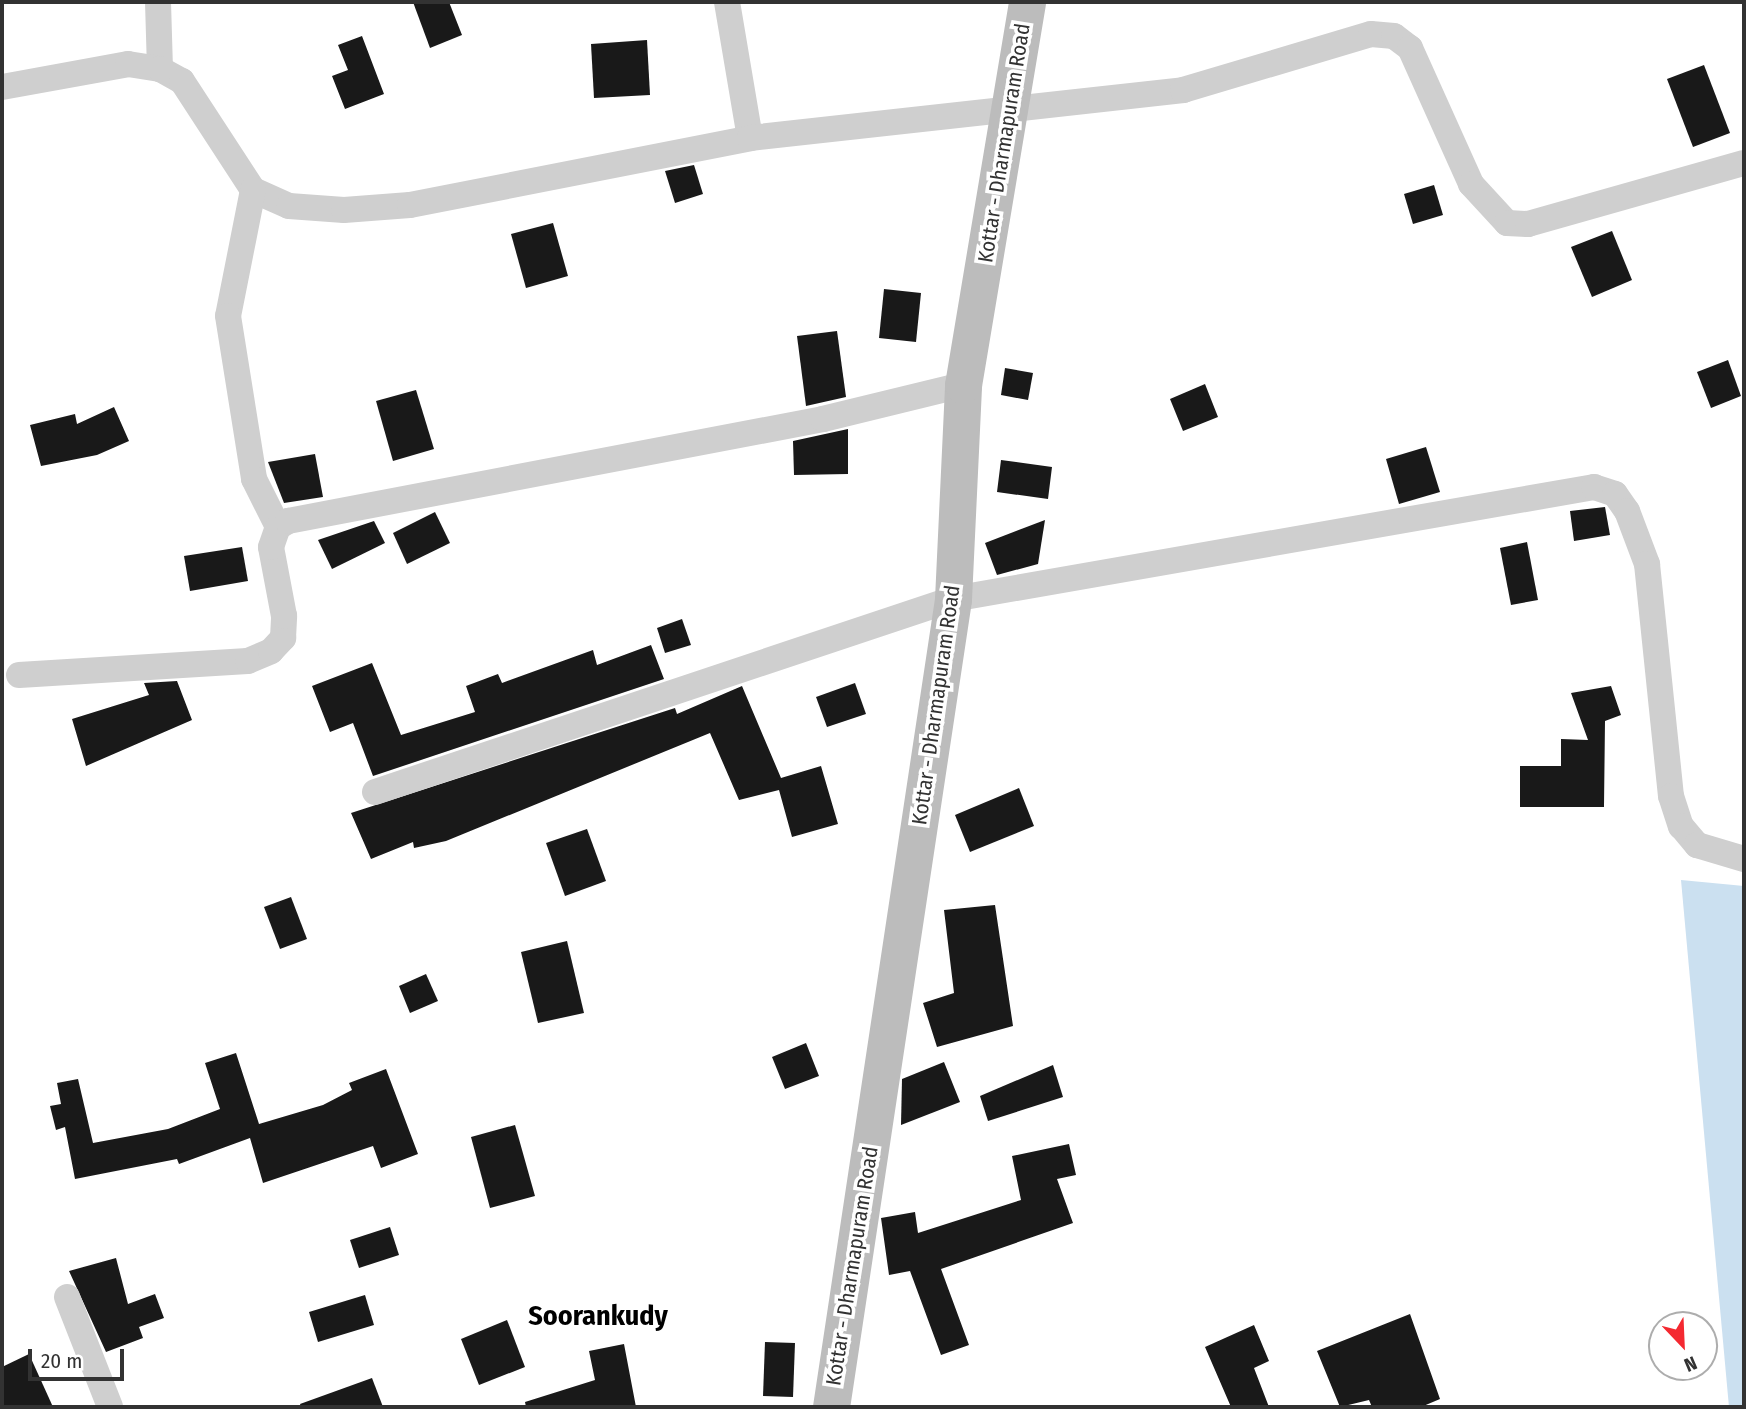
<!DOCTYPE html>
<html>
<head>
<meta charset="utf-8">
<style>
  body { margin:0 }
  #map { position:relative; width:1746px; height:1409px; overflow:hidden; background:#fff; font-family:"Fira Sans Condensed",sans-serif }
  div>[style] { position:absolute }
  .water>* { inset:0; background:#cbe0f0 }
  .building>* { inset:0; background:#191919 }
  .street>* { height:26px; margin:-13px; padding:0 13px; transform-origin:13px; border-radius:13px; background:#cfcfcf }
  .secondary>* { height:37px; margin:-18.5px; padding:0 18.5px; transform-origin:18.5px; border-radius:18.5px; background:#bcbcbc }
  span { translate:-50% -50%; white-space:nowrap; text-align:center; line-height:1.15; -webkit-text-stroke:7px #fff; paint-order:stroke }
  .street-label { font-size:21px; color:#323232 }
  .district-label { font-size:28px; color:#000; font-weight:700 }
  .frame { position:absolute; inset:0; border:4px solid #323232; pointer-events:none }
  .north { position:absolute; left:1648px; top:1311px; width:70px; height:70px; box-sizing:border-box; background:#fff; border:2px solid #adadad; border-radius:50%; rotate:157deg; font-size:19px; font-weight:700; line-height:28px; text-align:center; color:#323232 }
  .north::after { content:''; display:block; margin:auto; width:24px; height:32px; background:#f42931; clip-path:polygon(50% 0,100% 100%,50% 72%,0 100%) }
  .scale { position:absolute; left:28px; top:1349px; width:96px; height:32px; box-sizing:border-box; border:4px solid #323232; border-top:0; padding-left:9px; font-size:21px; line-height:24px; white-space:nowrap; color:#323232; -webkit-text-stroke:5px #fff; paint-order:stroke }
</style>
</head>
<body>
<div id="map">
  <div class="water">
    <div style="clip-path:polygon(1681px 880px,1744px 886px,1744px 1407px,1729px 1407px)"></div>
  </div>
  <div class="building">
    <div style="clip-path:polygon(413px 2px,449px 2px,462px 35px,430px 48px)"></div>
    <div style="clip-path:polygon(362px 36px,384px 94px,345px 109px,332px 76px,348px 70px,338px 45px)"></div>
    <div style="clip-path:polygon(647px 40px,650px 95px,594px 98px,591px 44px)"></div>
    <div style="clip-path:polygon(1704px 65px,1730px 133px,1693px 147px,1667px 79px)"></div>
    <div style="clip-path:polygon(694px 165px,703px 194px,675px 203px,665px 171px)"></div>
    <div style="clip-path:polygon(1434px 185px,1443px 215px,1413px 224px,1404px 194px)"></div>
    <div style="clip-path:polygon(553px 223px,568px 276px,526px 288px,511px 234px)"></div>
    <div style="clip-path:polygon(1612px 231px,1632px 280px,1592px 297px,1571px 247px)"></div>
    <div style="clip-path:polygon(884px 289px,921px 293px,916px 342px,879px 338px)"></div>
    <div style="clip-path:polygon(837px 331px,846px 397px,806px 406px,797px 336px)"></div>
    <div style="clip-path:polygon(1728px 360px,1741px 396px,1711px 408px,1697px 372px)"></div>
    <div style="clip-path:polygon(1005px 368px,1033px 373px,1028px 400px,1001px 395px)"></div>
    <div style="clip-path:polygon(1205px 384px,1218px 417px,1183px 431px,1170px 399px)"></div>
    <div style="clip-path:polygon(416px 390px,434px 449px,393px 461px,376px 401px)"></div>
    <div style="clip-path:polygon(114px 407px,129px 441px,97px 455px,41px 466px,30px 425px,75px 414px,77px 424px)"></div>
    <div style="clip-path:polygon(848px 429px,848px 474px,794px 475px,793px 441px)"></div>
    <div style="clip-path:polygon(1426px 447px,1440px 492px,1399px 504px,1386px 459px)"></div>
    <div style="clip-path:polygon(315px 454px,323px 497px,284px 503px,268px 462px)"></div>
    <div style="clip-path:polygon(1001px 460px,1052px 467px,1048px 499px,997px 492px)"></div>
    <div style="clip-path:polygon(1605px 507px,1610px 535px,1574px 541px,1570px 511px)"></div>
    <div style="clip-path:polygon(435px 512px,450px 543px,407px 564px,393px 533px)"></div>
    <div style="clip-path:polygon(1045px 520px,1038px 564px,997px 575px,985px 543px)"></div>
    <div style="clip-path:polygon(374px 521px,385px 543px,332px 569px,318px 540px)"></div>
    <div style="clip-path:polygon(1527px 542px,1538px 600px,1511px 605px,1500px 548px)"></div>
    <div style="clip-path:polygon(242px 547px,248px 581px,190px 591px,184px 556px)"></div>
    <div style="clip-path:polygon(682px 619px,691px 645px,665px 653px,657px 628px)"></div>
    <div style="clip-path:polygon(651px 645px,664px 679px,373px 776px,353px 723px,330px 732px,312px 686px,372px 663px,401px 735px,475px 712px,466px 686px,498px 674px,502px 683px,593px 650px,597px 665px)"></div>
    <div style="clip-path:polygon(177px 681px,192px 720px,86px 766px,72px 719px,149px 695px,144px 683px)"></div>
    <div style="clip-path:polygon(855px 683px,866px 714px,827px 727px,816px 697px)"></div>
    <div style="clip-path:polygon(742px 686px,781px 778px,821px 766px,838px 824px,792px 837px,779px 790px,739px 800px,710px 733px,446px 841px,414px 848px,413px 842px,371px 859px,351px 813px,675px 708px,677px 714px)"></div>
    <div style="clip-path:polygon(1611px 686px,1621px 715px,1605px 721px,1604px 807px,1520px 807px,1520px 766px,1561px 766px,1561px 739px,1588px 740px,1571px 693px)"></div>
    <div style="clip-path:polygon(1019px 788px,1034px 826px,970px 852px,955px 815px)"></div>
    <div style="clip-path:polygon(587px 829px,606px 881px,565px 896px,546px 843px)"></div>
    <div style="clip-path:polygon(291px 897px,307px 939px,280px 949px,264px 907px)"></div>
    <div style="clip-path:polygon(995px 905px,1013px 1026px,937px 1047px,923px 1003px,954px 993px,944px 910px)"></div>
    <div style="clip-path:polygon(567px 941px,584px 1013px,538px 1023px,521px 952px)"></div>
    <div style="clip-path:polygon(426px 974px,438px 1001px,410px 1013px,399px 986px)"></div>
    <div style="clip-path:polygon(806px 1043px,819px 1076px,785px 1089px,772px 1057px)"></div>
    <div style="clip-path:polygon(236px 1053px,259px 1124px,323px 1105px,352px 1090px,349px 1083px,386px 1069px,418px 1154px,381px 1168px,373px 1146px,263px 1183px,250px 1138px,179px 1164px,177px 1159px,75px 1179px,65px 1127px,56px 1130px,50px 1106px,61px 1104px,57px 1083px,78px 1079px,93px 1143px,168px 1129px,220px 1109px,205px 1063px)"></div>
    <div style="clip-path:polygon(944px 1062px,960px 1102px,901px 1125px,902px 1079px)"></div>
    <div style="clip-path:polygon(1053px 1065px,1063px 1097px,988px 1121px,980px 1096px)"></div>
    <div style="clip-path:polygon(515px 1125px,535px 1196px,490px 1208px,471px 1137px)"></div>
    <div style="clip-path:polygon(1069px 1144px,1076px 1175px,1057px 1179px,1073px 1223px,941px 1269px,969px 1345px,941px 1355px,910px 1271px,889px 1275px,881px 1218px,915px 1212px,918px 1233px,1021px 1200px,1012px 1156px)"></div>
    <div style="clip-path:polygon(390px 1227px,399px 1255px,359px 1268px,350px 1240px)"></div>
    <div style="clip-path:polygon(116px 1258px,128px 1304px,155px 1294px,164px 1318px,139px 1327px,143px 1338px,106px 1352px,69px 1271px)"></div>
    <div style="clip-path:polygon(365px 1295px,374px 1325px,318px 1342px,309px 1312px)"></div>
    <div style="clip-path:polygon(1410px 1314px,1440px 1399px,1421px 1407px,1372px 1407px,1369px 1400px,1340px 1407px,1317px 1351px)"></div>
    <div style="clip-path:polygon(507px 1320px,525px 1367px,479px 1385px,461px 1339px)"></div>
    <div style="clip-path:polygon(1254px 1325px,1269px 1361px,1254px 1368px,1269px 1407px,1231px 1407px,1205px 1347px)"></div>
    <div style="clip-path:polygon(765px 1342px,795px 1343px,793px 1397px,763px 1396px)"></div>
    <div style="clip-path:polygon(624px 1344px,636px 1407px,526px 1407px,525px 1402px,595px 1380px,589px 1351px)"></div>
    <div style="clip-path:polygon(29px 1354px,53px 1407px,2px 1407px,2px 1367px)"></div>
    <div style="clip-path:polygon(372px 1378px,383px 1407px,301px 1407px,300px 1404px)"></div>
  </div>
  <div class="street">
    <div style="left:158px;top:2px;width:67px;rotate:88.3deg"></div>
    <div style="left:727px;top:2px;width:138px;rotate:80.4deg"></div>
    <div style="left:2px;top:87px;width:128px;rotate:-10.3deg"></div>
    <div style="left:128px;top:64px;width:32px;rotate:9deg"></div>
    <div style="left:160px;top:69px;width:25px;rotate:29deg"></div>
    <div style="left:182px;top:81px;width:130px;rotate:56.9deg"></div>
    <div style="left:253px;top:190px;width:39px;rotate:24deg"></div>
    <div style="left:289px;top:206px;width:55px;rotate:4.2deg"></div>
    <div style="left:344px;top:210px;width:66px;rotate:-4.3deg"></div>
    <div style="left:410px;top:205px;width:347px;rotate:-11.1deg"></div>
    <div style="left:750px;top:138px;width:436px;rotate:-6.3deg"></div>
    <div style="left:1183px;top:90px;width:196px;rotate:-16.6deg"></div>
    <div style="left:1371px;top:34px;width:23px;rotate:5deg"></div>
    <div style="left:1394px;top:36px;width:20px;rotate:37deg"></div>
    <div style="left:1410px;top:48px;width:149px;rotate:65.8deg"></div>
    <div style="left:1471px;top:184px;width:53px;rotate:47.3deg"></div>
    <div style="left:1507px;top:223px;width:21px;rotate:3deg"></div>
    <div style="left:1528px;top:224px;width:224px;rotate:-15.8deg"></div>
    <div style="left:253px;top:190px;width:128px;rotate:101.2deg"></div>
    <div style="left:228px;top:316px;width:165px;rotate:80.9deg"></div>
    <div style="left:254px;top:479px;width:54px;rotate:63.4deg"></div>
    <div style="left:19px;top:675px;width:229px;rotate:-3.5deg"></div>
    <div style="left:248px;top:661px;width:25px;rotate:-23deg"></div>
    <div style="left:271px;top:651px;width:18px;rotate:-47deg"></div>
    <div style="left:283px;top:638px;width:22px;rotate:-87deg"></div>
    <div style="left:284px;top:616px;width:70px;rotate:-100.7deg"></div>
    <div style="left:271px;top:547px;width:21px;rotate:-71deg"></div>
    <div style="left:278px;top:527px;width:12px;rotate:-31deg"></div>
    <div style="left:288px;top:521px;width:545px;rotate:-10.79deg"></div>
    <div style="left:823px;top:419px;width:144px;rotate:-13.7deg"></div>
    <div style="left:375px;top:792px;width:609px;rotate:-18.46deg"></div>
    <div style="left:953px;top:599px;width:651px;rotate:-9.91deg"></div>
    <div style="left:1594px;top:487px;width:22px;rotate:18deg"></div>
    <div style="left:1615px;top:494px;width:21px;rotate:55deg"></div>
    <div style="left:1627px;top:511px;width:57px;rotate:69.3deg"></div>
    <div style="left:1647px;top:564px;width:233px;rotate:84.1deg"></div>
    <div style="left:1671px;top:796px;width:32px;rotate:72deg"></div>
    <div style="left:1681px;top:826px;width:25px;rotate:50deg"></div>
    <div style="left:1697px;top:845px;width:49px;rotate:16.6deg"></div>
    <div style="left:67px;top:1297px;width:118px;rotate:68.6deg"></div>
  </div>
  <div class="secondary">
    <div style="left:831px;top:1407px;width:817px;rotate:-81.41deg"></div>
    <div style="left:953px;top:599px;width:214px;rotate:-87.3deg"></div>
    <div style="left:963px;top:385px;width:388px;rotate:-80.5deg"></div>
  </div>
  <div class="street-label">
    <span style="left:1004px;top:143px;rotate:-81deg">Kottar - Dharmapuram Road</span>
    <span style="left:936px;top:705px;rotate:-82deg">Kottar - Dharmapuram Road</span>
    <span style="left:852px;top:1266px;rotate:-81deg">Kottar - Dharmapuram Road</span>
  </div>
  <div class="district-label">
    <span style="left:598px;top:1316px">Soorankudy</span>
  </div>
  <div class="frame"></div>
  <div class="north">N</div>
  <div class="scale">20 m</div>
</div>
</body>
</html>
